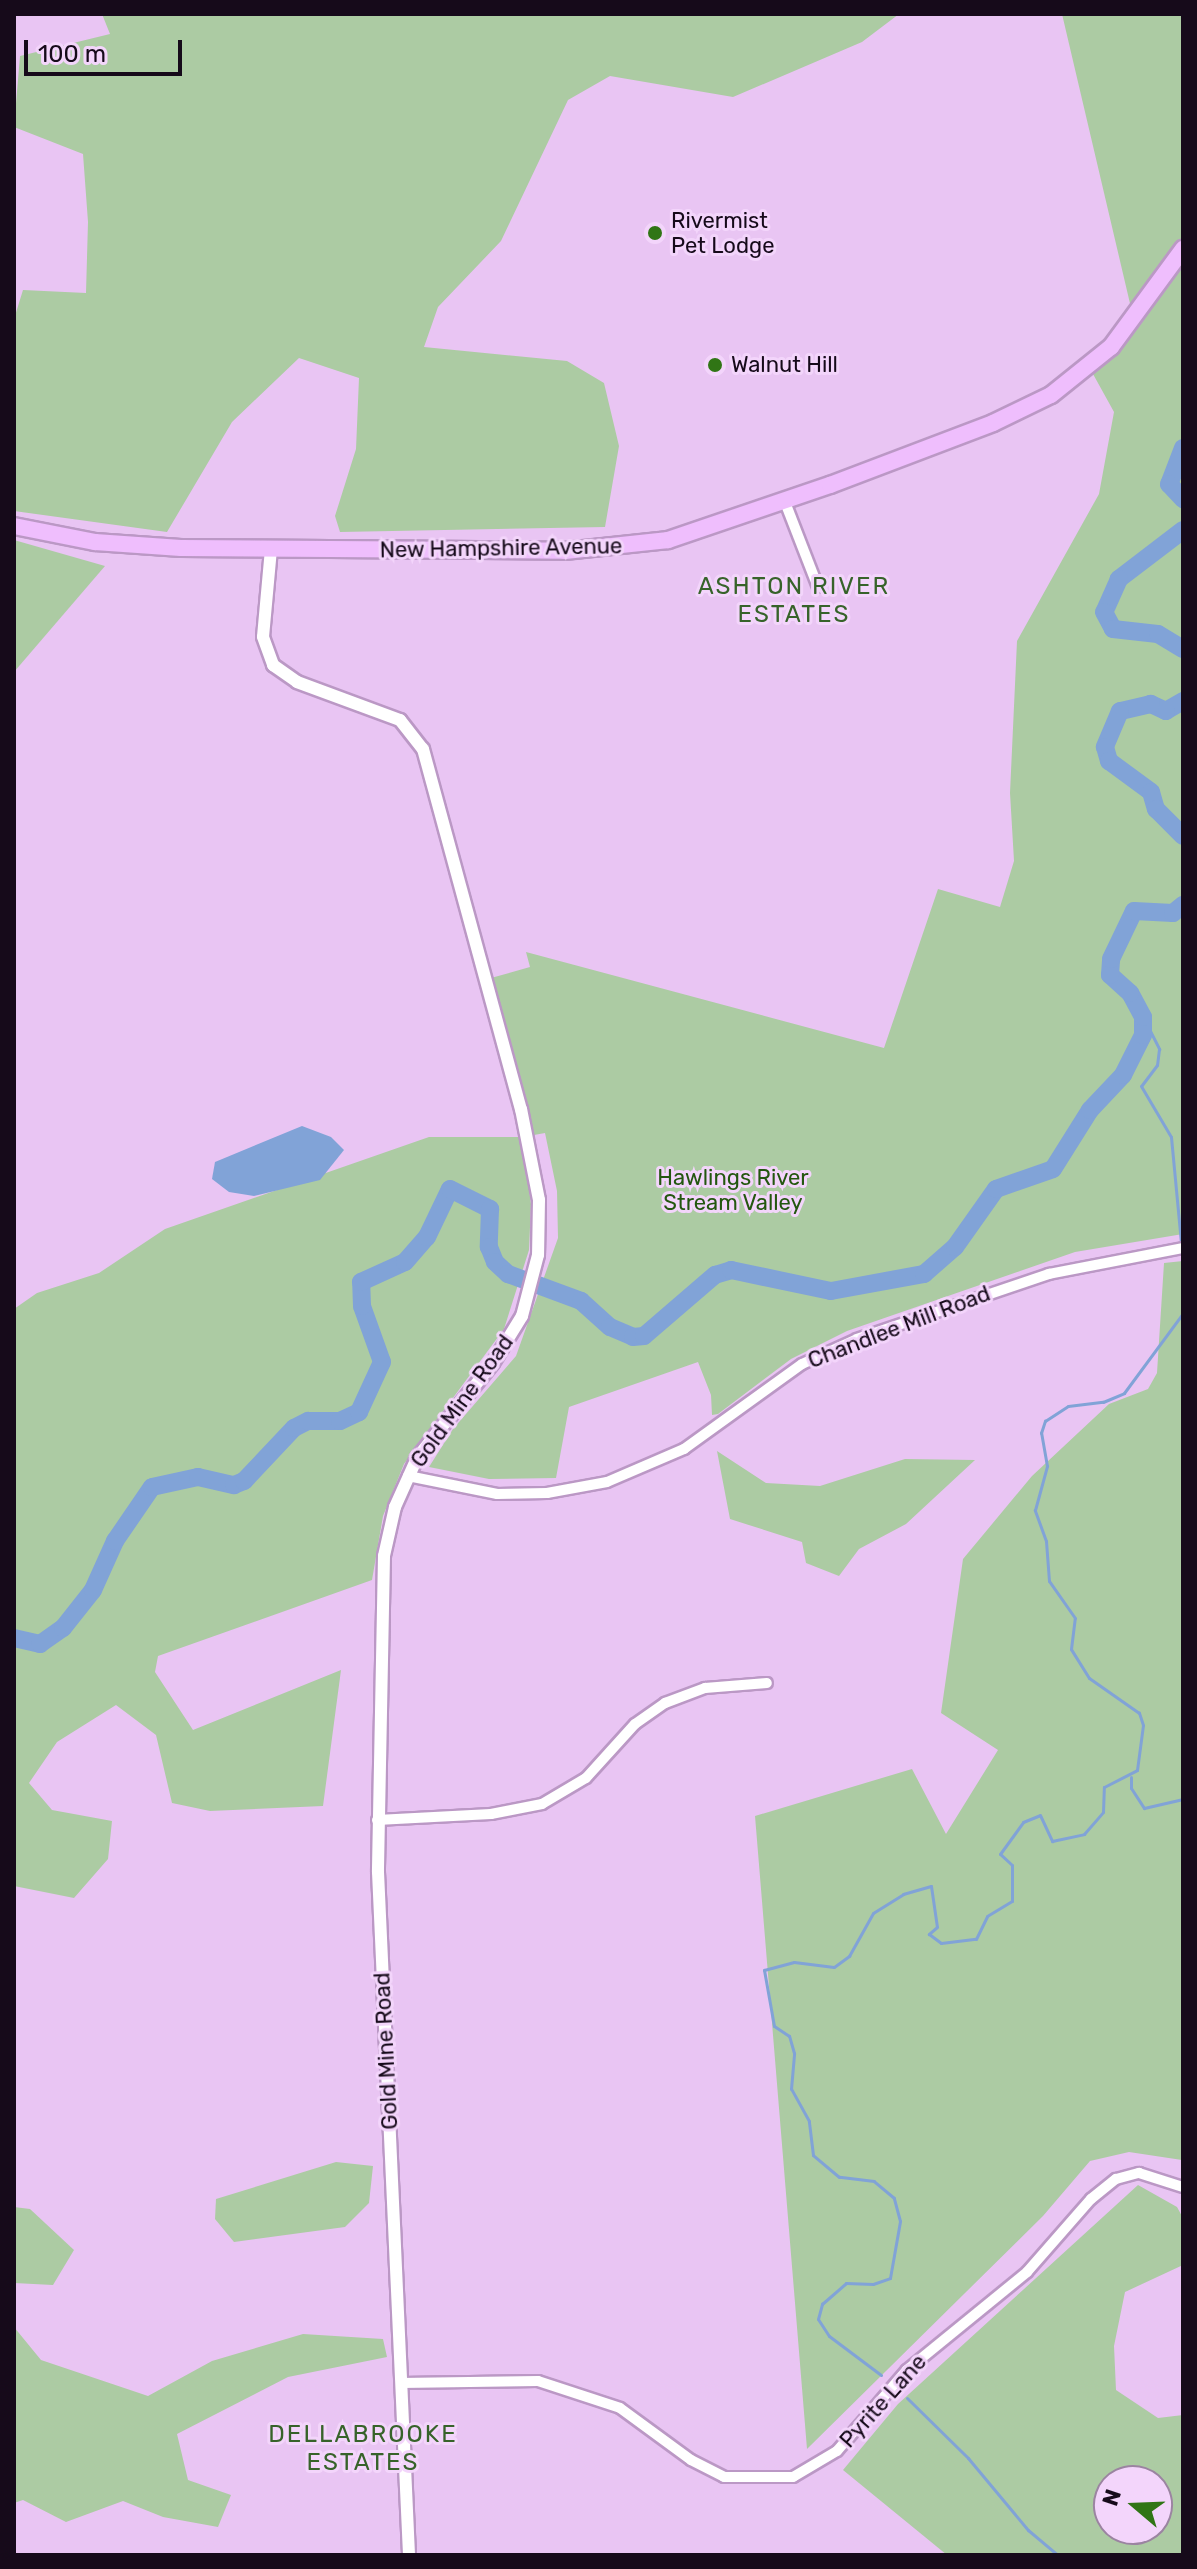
<!DOCTYPE html>
<html>
<head>
<meta charset="utf-8">
<style>
  body { margin:0 }
  #map { position:relative; width:1197px; height:2569px; overflow:hidden; background:#e9c5f3; font-family:Rubik,sans-serif }
  div>[style] { position:absolute }
  .green>* { inset:0; background:#accba3 }
  .water>* { inset:0; background:#81a3d7 }
  .stream>* { height:3px; margin:-1.5px; padding:0 1.5px; transform-origin:1.5px; border-radius:1.5px; background:#81a3d7 }
  .river>* { height:18px; margin:-9px; padding:0 9px; transform-origin:9px; border-radius:9px; background:#81a3d7 }
  .roads { filter:drop-shadow(2px 0 #bb98c5) drop-shadow(-2px 0 #bb98c5) drop-shadow(0 2px #bb98c5) drop-shadow(0 -2px #bb98c5) }
  .minor>* { height:10px; margin:-5px; padding:0 5px; transform-origin:5px; border-radius:5px; background:#fff }
  .tertiary>* { height:12px; margin:-6px; padding:0 6px; transform-origin:6px; border-radius:6px; background:#fff }
  .primary>* { height:16px; margin:-8px; padding:0 8px; transform-origin:8px; border-radius:8px; background:#efbefd }
  .dots>* { width:22px; height:22px; translate:-50% -50%; box-sizing:border-box; border:4px solid #f3d5fb; border-radius:50% }
  span { translate:-50% -50%; white-space:nowrap; text-align:center; line-height:1.15; -webkit-text-stroke:6px #f3d5fb; paint-order:stroke }
  .poi-label { font-size:22px; color:#160a1a }
  .left { translate:0 -50%; text-align:left }
  .street-label { font-size:22px; color:#160a1a }
  .park-label { font-size:22px; color:#23570f }
  .neighbourhood-label { font-size:24px; color:#37632a; letter-spacing:2px }
  .frame { position:absolute; inset:0; border:16px solid #160a1a; pointer-events:none }
  .north { position:absolute; left:1093px; top:2465px; width:80px; height:80px; box-sizing:border-box; background:#f3d5fb; border:2px solid #9b84a1; border-radius:50%; rotate:289deg; font-size:22px; font-weight:700; line-height:32px; text-align:center; color:#160a1a }
  .north::after { content:''; display:block; margin:auto; width:28px; height:36px; background:#307515; clip-path:polygon(50% 0,100% 100%,50% 72%,0 100%) }
  .scale { position:absolute; left:24px; top:40px; width:158px; height:36px; box-sizing:border-box; border:4px solid #160a1a; border-top:0; padding-left:10px; font-size:24px; line-height:28px; white-space:nowrap; color:#160a1a; -webkit-text-stroke:6px #f3d5fb; paint-order:stroke }
</style>
</head>
<body>
<div id="map">
  <div class="green">
    <div style="clip-path:polygon(102px 14px,899px 14px,862px 42px,733px 97px,610px 76px,568px 100px,501px 241px,438px 307px,424px 347px,567px 361px,604px 383px,619px 446px,605px 527px,340px 532px,335px 516px,356px 449px,359px 378px,299px 358px,232px 422px,167px 532px,14px 511px,14px 319px,23px 290px,86px 293px,88px 222px,83px 154px,14px 127px,20px 56px,110px 34px)"></div>
    <div style="clip-path:polygon(1062px 14px,1183px 14px,1183px 1234px,1075px 1252px,847px 1331px,791px 1359px,718px 1414px,712px 1415px,711px 1395px,698px 1362px,569px 1407px,556px 1478px,489px 1479px,429px 1467px,453px 1429px,516px 1356px,558px 1238px,557px 1191px,545px 1133px,534px 1135px,491px 978px,530px 967px,526px 952px,884px 1048px,938px 889px,1000px 907px,1014px 861px,1010px 793px,1017px 641px,1099px 494px,1114px 412px,1093px 374px,1136px 329px)"></div>
    <div style="clip-path:polygon(14px 540px,105px 566px,14px 672px)"></div>
    <div style="clip-path:polygon(429px 1137px,522px 1137px,531px 1204px,529px 1250px,504px 1329px,404px 1464px,383px 1516px,372px 1580px,158px 1656px,155px 1672px,193px 1730px,341px 1670px,323px 1806px,210px 1811px,172px 1803px,156px 1735px,116px 1705px,57px 1742px,29px 1783px,52px 1810px,112px 1821px,108px 1859px,74px 1898px,14px 1886px,14px 1309px,37px 1293px,99px 1273px,165px 1229px)"></div>
    <div style="clip-path:polygon(1183px 1261px,1182px 2160px,1129px 2152px,1090px 2161px,1043px 2216px,807px 2449px,755px 1816px,912px 1769px,946px 1834px,998px 1750px,941px 1713px,963px 1559px,1032px 1476px,1109px 1404px,1148px 1389px,1157px 1373px,1164px 1263px)"></div>
    <div style="clip-path:polygon(717px 1451px,766px 1483px,820px 1486px,905px 1459px,975px 1460px,906px 1524px,859px 1549px,839px 1576px,806px 1563px,802px 1542px,730px 1519px)"></div>
    <div style="clip-path:polygon(336px 2162px,373px 2166px,369px 2203px,345px 2227px,234px 2242px,215px 2219px,216px 2199px)"></div>
    <div style="clip-path:polygon(evenodd,1138px 2185px,1177px 2207px,1183px 2218px,1183px 2265px,1125px 2292px,1114px 2346px,1116px 2390px,1158px 2418px,1183px 2415px,1183px 2555px,947px 2555px,843px 2470px,898px 2404px,1138px 2185px,1109px 2481px,1157px 2481px,1157px 2529px,1109px 2529px,1109px 2481px)"></div>
    <div style="clip-path:polygon(14px 2207px,30px 2209px,74px 2250px,53px 2285px,14px 2283px)"></div>
    <div style="clip-path:polygon(14px 2327px,41px 2360px,148px 2396px,212px 2361px,303px 2334px,383px 2339px,387px 2357px,288px 2377px,177px 2434px,188px 2480px,231px 2495px,218px 2527px,163px 2517px,123px 2501px,66px 2522px,23px 2500px,14px 2503px)"></div>
  </div>
  <div class="water">
    <div style="clip-path:polygon(302px 1126px,331px 1137px,344px 1150px,320px 1180px,254px 1196px,229px 1192px,212px 1179px,215px 1162px)"></div>
  </div>
  <div class="stream">
    <div style="left:1143px;top:1017px;width:36px;rotate:63deg"></div>
    <div style="left:1159px;top:1049px;width:16px;rotate:97deg"></div>
    <div style="left:1157px;top:1065px;width:26px;rotate:127deg"></div>
    <div style="left:1141px;top:1086px;width:59px;rotate:59.5deg"></div>
    <div style="left:1171px;top:1137px;width:127px;rotate:84.6deg"></div>
    <div style="left:1131px;top:1777px;width:11px;rotate:90deg"></div>
    <div style="left:1131px;top:1788px;width:24px;rotate:57deg"></div>
    <div style="left:1144px;top:1808px;width:40px;rotate:-13deg"></div>
    <div style="left:881px;top:2375px;width:65px;rotate:-143.1deg"></div>
    <div style="left:829px;top:2336px;width:20px;rotate:-123deg"></div>
    <div style="left:818px;top:2319px;width:16px;rotate:-75deg"></div>
    <div style="left:822px;top:2304px;width:32px;rotate:-41deg"></div>
    <div style="left:846px;top:2283px;width:27px;rotate:2deg"></div>
    <div style="left:873px;top:2284px;width:18px;rotate:-19deg"></div>
    <div style="left:890px;top:2278px;width:58px;rotate:-80deg"></div>
    <div style="left:900px;top:2221px;width:24px;rotate:-105deg"></div>
    <div style="left:894px;top:2198px;width:26px;rotate:-140deg"></div>
    <div style="left:874px;top:2181px;width:35px;rotate:-173deg"></div>
    <div style="left:839px;top:2177px;width:34px;rotate:-140deg"></div>
    <div style="left:813px;top:2155px;width:34px;rotate:-97deg"></div>
    <div style="left:809px;top:2121px;width:37px;rotate:-119deg"></div>
    <div style="left:791px;top:2089px;width:36px;rotate:-85deg"></div>
    <div style="left:794px;top:2053px;width:18px;rotate:-106deg"></div>
    <div style="left:789px;top:2036px;width:18px;rotate:-146deg"></div>
    <div style="left:774px;top:2026px;width:57px;rotate:-100.1deg"></div>
    <div style="left:764px;top:1970px;width:31px;rotate:-15deg"></div>
    <div style="left:794px;top:1962px;width:40px;rotate:7.1deg"></div>
    <div style="left:834px;top:1967px;width:19px;rotate:-36deg"></div>
    <div style="left:849px;top:1956px;width:49px;rotate:-60.8deg"></div>
    <div style="left:873px;top:1913px;width:36px;rotate:-32deg"></div>
    <div style="left:903px;top:1894px;width:29px;rotate:-16deg"></div>
    <div style="left:931px;top:1886px;width:41px;rotate:81.7deg"></div>
    <div style="left:937px;top:1927px;width:11px;rotate:139deg"></div>
    <div style="left:929px;top:1934px;width:15px;rotate:37deg"></div>
    <div style="left:941px;top:1943px;width:35px;rotate:-7deg"></div>
    <div style="left:976px;top:1939px;width:25px;rotate:-64deg"></div>
    <div style="left:987px;top:1916px;width:29px;rotate:-31deg"></div>
    <div style="left:1012px;top:1901px;width:36px;rotate:-90deg"></div>
    <div style="left:1012px;top:1865px;width:16px;rotate:-137deg"></div>
    <div style="left:1000px;top:1854px;width:39px;rotate:-54deg"></div>
    <div style="left:1023px;top:1822px;width:18px;rotate:-22deg"></div>
    <div style="left:1040px;top:1815px;width:29px;rotate:65deg"></div>
    <div style="left:1052px;top:1841px;width:33px;rotate:-12deg"></div>
    <div style="left:1084px;top:1834px;width:29px;rotate:-49deg"></div>
    <div style="left:1103px;top:1812px;width:25px;rotate:-88deg"></div>
    <div style="left:1104px;top:1787px;width:37px;rotate:-27deg"></div>
    <div style="left:1137px;top:1770px;width:45px;rotate:-82.4deg"></div>
    <div style="left:1143px;top:1725px;width:13px;rotate:-108deg"></div>
    <div style="left:1139px;top:1713px;width:61px;rotate:-145deg"></div>
    <div style="left:1089px;top:1678px;width:34px;rotate:-122deg"></div>
    <div style="left:1071px;top:1649px;width:31px;rotate:-83deg"></div>
    <div style="left:1075px;top:1618px;width:45px;rotate:-125.1deg"></div>
    <div style="left:1049px;top:1581px;width:40px;rotate:-94.3deg"></div>
    <div style="left:1046px;top:1541px;width:33px;rotate:-110deg"></div>
    <div style="left:1035px;top:1510px;width:46px;rotate:-74.7deg"></div>
    <div style="left:1047px;top:1466px;width:34px;rotate:-100deg"></div>
    <div style="left:1041px;top:1433px;width:13px;rotate:-72deg"></div>
    <div style="left:1045px;top:1421px;width:27px;rotate:-33deg"></div>
    <div style="left:1068px;top:1406px;width:35px;rotate:-7deg"></div>
    <div style="left:1103px;top:1402px;width:23px;rotate:-23deg"></div>
    <div style="left:1124px;top:1393px;width:99px;rotate:-53.6deg"></div>
    <div style="left:907px;top:2398px;width:86px;rotate:44.5deg"></div>
    <div style="left:968px;top:2458px;width:94px;rotate:50.2deg"></div>
    <div style="left:1028px;top:2530px;width:39px;rotate:40deg"></div>
  </div>
  <div class="river">
    <div style="left:1183px;top:448px;width:39px;rotate:111deg"></div>
    <div style="left:1169px;top:484px;width:21px;rotate:47deg"></div>
    <div style="left:1183px;top:530px;width:81px;rotate:142.6deg"></div>
    <div style="left:1119px;top:579px;width:36px;rotate:114deg"></div>
    <div style="left:1104px;top:612px;width:19px;rotate:62deg"></div>
    <div style="left:1113px;top:629px;width:45px;rotate:6.3deg"></div>
    <div style="left:1158px;top:634px;width:29px;rotate:31deg"></div>
    <div style="left:1183px;top:701px;width:20px;rotate:150deg"></div>
    <div style="left:1166px;top:711px;width:17px;rotate:-155deg"></div>
    <div style="left:1151px;top:704px;width:32px;rotate:167deg"></div>
    <div style="left:1120px;top:711px;width:39px;rotate:113deg"></div>
    <div style="left:1105px;top:747px;width:15px;rotate:74deg"></div>
    <div style="left:1109px;top:761px;width:52px;rotate:36.4deg"></div>
    <div style="left:1151px;top:792px;width:18px;rotate:74deg"></div>
    <div style="left:1156px;top:809px;width:38px;rotate:45deg"></div>
    <div style="left:14px;top:1638px;width:27px;rotate:13deg"></div>
    <div style="left:40px;top:1644px;width:28px;rotate:-35deg"></div>
    <div style="left:63px;top:1628px;width:48px;rotate:-51.7deg"></div>
    <div style="left:93px;top:1590px;width:54px;rotate:-65.8deg"></div>
    <div style="left:115px;top:1541px;width:65px;rotate:-55.6deg"></div>
    <div style="left:152px;top:1487px;width:47px;rotate:-12.3deg"></div>
    <div style="left:198px;top:1477px;width:37px;rotate:13deg"></div>
    <div style="left:234px;top:1485px;width:11px;rotate:-22deg"></div>
    <div style="left:244px;top:1481px;width:73px;rotate:-46.7deg"></div>
    <div style="left:294px;top:1428px;width:16px;rotate:-27deg"></div>
    <div style="left:308px;top:1421px;width:32px"></div>
    <div style="left:340px;top:1421px;width:21px;rotate:-25deg"></div>
    <div style="left:359px;top:1412px;width:55px;rotate:-65.3deg"></div>
    <div style="left:382px;top:1362px;width:59px;rotate:-109.7deg"></div>
    <div style="left:362px;top:1306px;width:24px;rotate:-92deg"></div>
    <div style="left:361px;top:1282px;width:48px;rotate:-24.4deg"></div>
    <div style="left:405px;top:1262px;width:33px;rotate:-49deg"></div>
    <div style="left:427px;top:1237px;width:53px;rotate:-64.4deg"></div>
    <div style="left:450px;top:1189px;width:45px;rotate:26.6deg"></div>
    <div style="left:490px;top:1209px;width:38px;rotate:92deg"></div>
    <div style="left:489px;top:1247px;width:16px;rotate:68deg"></div>
    <div style="left:495px;top:1262px;width:18px;rotate:43deg"></div>
    <div style="left:508px;top:1274px;width:78px;rotate:20.3deg"></div>
    <div style="left:581px;top:1301px;width:39px;rotate:42deg"></div>
    <div style="left:610px;top:1327px;width:25px;rotate:23deg"></div>
    <div style="left:633px;top:1337px;width:11px;rotate:-5deg"></div>
    <div style="left:644px;top:1336px;width:94px;rotate:-40.7deg"></div>
    <div style="left:715px;top:1275px;width:17px;rotate:-17deg"></div>
    <div style="left:731px;top:1270px;width:102px;rotate:11.9deg"></div>
    <div style="left:831px;top:1291px;width:95px;rotate:-10.4deg"></div>
    <div style="left:924px;top:1274px;width:41px;rotate:-41.1deg"></div>
    <div style="left:955px;top:1247px;width:71px;rotate:-54.7deg"></div>
    <div style="left:996px;top:1189px;width:60px;rotate:-19.3deg"></div>
    <div style="left:1053px;top:1169px;width:70px;rotate:-57.9deg"></div>
    <div style="left:1090px;top:1110px;width:48px;rotate:-46.7deg"></div>
    <div style="left:1123px;top:1075px;width:45px;rotate:-63.4deg"></div>
    <div style="left:1143px;top:1035px;width:18px;rotate:-90deg"></div>
    <div style="left:1143px;top:1017px;width:27px;rotate:-118deg"></div>
    <div style="left:1130px;top:993px;width:27px;rotate:-138deg"></div>
    <div style="left:1110px;top:975px;width:16px;rotate:-86deg"></div>
    <div style="left:1111px;top:959px;width:53px;rotate:-64.4deg"></div>
    <div style="left:1134px;top:911px;width:39px;rotate:3deg"></div>
    <div style="left:1173px;top:913px;width:13px;rotate:-39deg"></div>
  </div>
  <div class="roads">
    <div class="minor">
      <div style="left:785px;top:502px;width:91px;rotate:68.8deg"></div>
      <div style="left:408px;top:1476px;width:91px;rotate:11.4deg"></div>
      <div style="left:497px;top:1494px;width:50px;rotate:-1.1deg"></div>
      <div style="left:547px;top:1493px;width:61px;rotate:-10.4deg"></div>
      <div style="left:607px;top:1482px;width:84px;rotate:-23.2deg"></div>
      <div style="left:684px;top:1449px;width:145px;rotate:-35.8deg"></div>
      <div style="left:802px;top:1364px;width:60px;rotate:-24.4deg"></div>
      <div style="left:857px;top:1339px;width:203px;rotate:-18.7deg"></div>
      <div style="left:1049px;top:1274px;width:136px;rotate:-11deg"></div>
      <div style="left:377px;top:1820px;width:114px;rotate:-3deg"></div>
      <div style="left:491px;top:1814px;width:52px;rotate:-11.1deg"></div>
      <div style="left:542px;top:1804px;width:51px;rotate:-30.6deg"></div>
      <div style="left:586px;top:1778px;width:73px;rotate:-47.8deg"></div>
      <div style="left:635px;top:1724px;width:37px;rotate:-35deg"></div>
      <div style="left:665px;top:1703px;width:43px;rotate:-20.6deg"></div>
      <div style="left:705px;top:1688px;width:62px;rotate:-4.6deg"></div>
      <div style="left:401px;top:2383px;width:137px;rotate:-0.8deg"></div>
      <div style="left:538px;top:2381px;width:86px;rotate:18.2deg"></div>
      <div style="left:620px;top:2408px;width:88px;rotate:36.2deg"></div>
      <div style="left:691px;top:2460px;width:37px;rotate:27deg"></div>
      <div style="left:724px;top:2477px;width:69px"></div>
      <div style="left:793px;top:2477px;width:51px;rotate:-30.6deg"></div>
      <div style="left:837px;top:2451px;width:107px;rotate:-49.2deg"></div>
      <div style="left:907px;top:2370px;width:155px;rotate:-39.2deg"></div>
      <div style="left:1027px;top:2272px;width:97px;rotate:-48.8deg"></div>
      <div style="left:1091px;top:2199px;width:32px;rotate:-39deg"></div>
      <div style="left:1116px;top:2179px;width:24px;rotate:-15deg"></div>
      <div style="left:1139px;top:2173px;width:46px;rotate:17.7deg"></div>
    </div>
    <div class="tertiary">
      <div style="left:271px;top:549px;width:88px;rotate:95.2deg"></div>
      <div style="left:263px;top:637px;width:30px;rotate:70deg"></div>
      <div style="left:273px;top:665px;width:29px;rotate:35deg"></div>
      <div style="left:297px;top:682px;width:110px;rotate:20.3deg"></div>
      <div style="left:400px;top:720px;width:37px;rotate:52deg"></div>
      <div style="left:423px;top:749px;width:373px;rotate:74.8deg"></div>
      <div style="left:521px;top:1109px;width:93px;rotate:78.8deg"></div>
      <div style="left:539px;top:1200px;width:55px;rotate:91deg"></div>
      <div style="left:538px;top:1255px;width:63px;rotate:104.7deg"></div>
      <div style="left:522px;top:1316px;width:55px;rotate:121.7deg"></div>
      <div style="left:493px;top:1363px;width:122px;rotate:128.7deg"></div>
      <div style="left:417px;top:1458px;width:54px;rotate:114.2deg"></div>
      <div style="left:395px;top:1507px;width:50px;rotate:102.7deg"></div>
      <div style="left:384px;top:1556px;width:316px;rotate:91.1deg"></div>
      <div style="left:378px;top:1872px;width:684px;rotate:87.4deg"></div>
    </div>
    <div class="primary">
      <div style="left:14px;top:526px;width:83px;rotate:11.2deg"></div>
      <div style="left:95px;top:542px;width:86px;rotate:4deg"></div>
      <div style="left:181px;top:548px;width:384px;rotate:0.4deg"></div>
      <div style="left:565px;top:551px;width:104px;rotate:-6.1deg"></div>
      <div style="left:668px;top:540px;width:171px;rotate:-18.8deg"></div>
      <div style="left:830px;top:485px;width:174px;rotate:-20.8deg"></div>
      <div style="left:993px;top:423px;width:64px;rotate:-25.8deg"></div>
      <div style="left:1051px;top:395px;width:77px;rotate:-38.7deg"></div>
      <div style="left:1111px;top:347px;width:122px;rotate:-53.7deg"></div>
    </div>
  </div>
  <div class="dots">
    <div style="left:655px;top:233px;background:#307515"></div>
    <div style="left:715px;top:365px;background:#307515"></div>
  </div>
  <div class="poi-label">
    <span class="left" style="left:671px;top:233px">Rivermist<br>Pet Lodge</span>
    <span class="left" style="left:731px;top:365px">Walnut Hill</span>
  </div>
  <div class="street-label">
    <span style="left:501px;top:548px;rotate:-1deg">New Hampshire Avenue</span>
    <span style="left:899px;top:1327px;rotate:-21deg">Chandlee Mill Road</span>
    <span style="left:462px;top:1401px;rotate:-54deg">Gold Mine Road</span>
    <span style="left:386px;top:2051px;rotate:-93deg">Gold Mine Road</span>
    <span style="left:883px;top:2401px;rotate:-48deg">Pyrite Lane</span>
  </div>
  <div class="park-label">
    <span style="left:733px;top:1190px">Hawlings River<br>Stream Valley</span>
  </div>
  <div class="neighbourhood-label">
    <span style="left:794px;top:601px">ASHTON RIVER<br>ESTATES</span>
    <span style="left:363px;top:2449px">DELLABROOKE<br>ESTATES</span>
  </div>
  <div class="frame"></div>
  <div class="north">N</div>
  <div class="scale">100 m</div>
</div>
</body>
</html>
